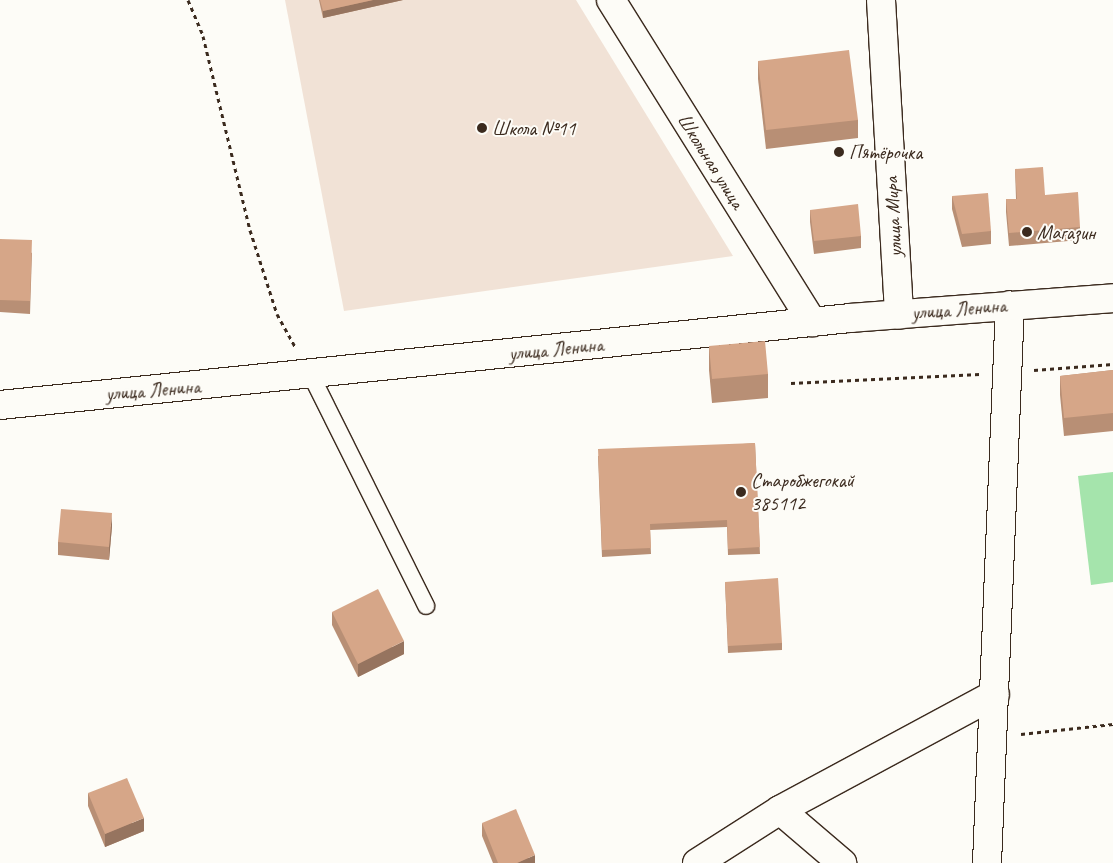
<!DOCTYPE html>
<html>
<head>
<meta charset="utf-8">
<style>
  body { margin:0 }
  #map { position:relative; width:1113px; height:863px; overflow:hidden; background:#fdfcf7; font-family:Caveat,sans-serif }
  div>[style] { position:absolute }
  .built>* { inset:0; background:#f1e2d6 }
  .green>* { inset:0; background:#a5e4ac }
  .path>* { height:3px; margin-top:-1.5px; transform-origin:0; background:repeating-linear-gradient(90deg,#3b2a1e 0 4px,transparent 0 8px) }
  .roads { filter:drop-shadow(1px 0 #3b2a1e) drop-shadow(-1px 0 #3b2a1e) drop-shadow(0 1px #3b2a1e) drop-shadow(0 -1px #3b2a1e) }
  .service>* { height:16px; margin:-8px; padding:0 8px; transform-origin:8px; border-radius:8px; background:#fdfcf7 }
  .minor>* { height:28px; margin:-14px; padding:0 14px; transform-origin:14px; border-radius:14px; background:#fdfcf7 }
  .tertiary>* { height:28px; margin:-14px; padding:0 14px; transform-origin:14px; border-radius:14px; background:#fdfcf7 }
  .wall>* { inset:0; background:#b88f75 }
  .shaded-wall>* { inset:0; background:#96745f }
  .building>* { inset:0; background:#d6a688 }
  .dots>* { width:14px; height:14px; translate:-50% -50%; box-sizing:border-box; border:2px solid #fdfcf7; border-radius:50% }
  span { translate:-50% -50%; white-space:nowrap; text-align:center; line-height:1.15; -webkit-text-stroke:4px #fdfcf7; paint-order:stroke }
  .poi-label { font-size:20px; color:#3b2a1e }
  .left { translate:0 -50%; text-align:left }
  .street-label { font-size:20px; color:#3b2a1e }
</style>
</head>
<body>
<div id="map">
  <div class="built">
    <div style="clip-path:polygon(285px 0,576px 0,733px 256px,344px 311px)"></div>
  </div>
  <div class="green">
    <div style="clip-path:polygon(1113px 472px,1113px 582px,1091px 585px,1078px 476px)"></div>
  </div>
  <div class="path">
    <div style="left:188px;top:0;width:39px;rotate:67deg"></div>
    <div style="left:203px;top:36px;width:200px;rotate:76.4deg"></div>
    <div style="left:250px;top:230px;width:88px;rotate:72.2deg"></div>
    <div style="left:277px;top:314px;width:38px;rotate:61deg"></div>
    <div style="left:1034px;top:370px;width:79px;rotate:-4.3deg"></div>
    <div style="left:791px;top:383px;width:189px;rotate:-2.7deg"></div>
    <div style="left:1021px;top:734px;width:93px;rotate:-6.2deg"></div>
  </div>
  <div class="roads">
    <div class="service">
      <div style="left:311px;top:375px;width:258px;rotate:63.5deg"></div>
    </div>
    <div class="minor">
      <div style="left:611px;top:0;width:380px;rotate:58deg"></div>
      <div style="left:881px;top:0;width:315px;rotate:86.7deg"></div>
      <div style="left:780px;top:810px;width:82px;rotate:40.5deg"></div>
      <div style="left:697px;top:863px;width:98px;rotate:-32.6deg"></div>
      <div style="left:780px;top:810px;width:244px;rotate:-28.3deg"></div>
      <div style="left:987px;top:863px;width:558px;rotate:-87.64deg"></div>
    </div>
    <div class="tertiary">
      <div style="left:0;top:405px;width:854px;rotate:-5.84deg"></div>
      <div style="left:850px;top:318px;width:264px;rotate:-4.3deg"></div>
    </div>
  </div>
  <div class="wall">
    <div style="clip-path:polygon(319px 0,403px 0,323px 18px)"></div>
    <div style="clip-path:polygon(758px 61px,858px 120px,858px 138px,766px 149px,758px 79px)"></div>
    <div style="clip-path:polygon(1015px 169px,1045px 195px,1080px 227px,1080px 240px,1009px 246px,1006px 212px,1006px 199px,1016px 199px)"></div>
    <div style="clip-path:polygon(952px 196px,991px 231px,991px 244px,962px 247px,952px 209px)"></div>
    <div style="clip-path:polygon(810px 210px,861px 236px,861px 248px,814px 254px,810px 222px)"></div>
    <div style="clip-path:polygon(0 239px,32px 253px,30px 314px,0 312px)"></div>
    <div style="clip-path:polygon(709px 346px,768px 374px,768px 398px,712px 403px,709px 370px)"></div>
    <div style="clip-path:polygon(1113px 370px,1113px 431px,1064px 436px,1060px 395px,1060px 376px)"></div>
    <div style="clip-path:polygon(755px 443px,760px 554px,728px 555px,727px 527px,650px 530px,651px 554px,602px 557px,598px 456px)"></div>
    <div style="clip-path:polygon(112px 526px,109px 560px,58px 555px,58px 542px)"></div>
    <div style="clip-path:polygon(725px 582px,782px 643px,782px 650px,728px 653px)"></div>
    <div style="clip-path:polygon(332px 612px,404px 654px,358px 677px,332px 625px)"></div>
    <div style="clip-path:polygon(88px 793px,144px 831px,105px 847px,88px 806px)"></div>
    <div style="clip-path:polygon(482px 823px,535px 863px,493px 863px,482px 836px)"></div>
  </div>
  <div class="shaded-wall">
    <div style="clip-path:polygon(373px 0,403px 0,323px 18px,323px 11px)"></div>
    <div style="clip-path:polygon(112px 513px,112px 526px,109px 560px,109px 547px)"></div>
    <div style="clip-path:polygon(404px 641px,404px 654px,358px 677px,358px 664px)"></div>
    <div style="clip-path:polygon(144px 818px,144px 831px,105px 847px,105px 834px)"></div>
    <div style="clip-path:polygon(535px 855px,535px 863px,517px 863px)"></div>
  </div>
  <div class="building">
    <div style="clip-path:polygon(320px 0,373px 0,323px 11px)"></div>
    <div style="clip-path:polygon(849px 50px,858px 120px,766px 130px,758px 61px)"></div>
    <div style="clip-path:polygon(1043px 167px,1045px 195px,1078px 192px,1080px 227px,1009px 233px,1006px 199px,1017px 199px,1015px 169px)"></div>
    <div style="clip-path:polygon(988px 193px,991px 231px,962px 234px,952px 196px)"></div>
    <div style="clip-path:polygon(858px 204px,861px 236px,814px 241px,810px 210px)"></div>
    <div style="clip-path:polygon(0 239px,32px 240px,30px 301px,0 300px)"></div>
    <div style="clip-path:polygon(765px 341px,768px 374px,712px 379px,709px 346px)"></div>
    <div style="clip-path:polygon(1113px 370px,1113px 413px,1064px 418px,1060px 376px)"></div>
    <div style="clip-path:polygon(755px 443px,760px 547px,728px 549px,727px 520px,650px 524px,651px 548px,602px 550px,598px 449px)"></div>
    <div style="clip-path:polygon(61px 509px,112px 513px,109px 547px,58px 542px)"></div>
    <div style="clip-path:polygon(778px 578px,782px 643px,728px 646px,725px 582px)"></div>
    <div style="clip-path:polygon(378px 589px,404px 641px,358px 664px,332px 612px)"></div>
    <div style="clip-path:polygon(127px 778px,144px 818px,105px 834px,88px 793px)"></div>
    <div style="clip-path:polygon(516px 809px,535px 855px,517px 863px,498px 863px,482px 823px)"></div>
  </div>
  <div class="dots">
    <div style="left:482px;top:128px;background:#3b2a1e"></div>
    <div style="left:839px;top:152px;background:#3b2a1e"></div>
    <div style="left:1027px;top:232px;background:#3b2a1e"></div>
    <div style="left:741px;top:492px;background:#3b2a1e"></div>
  </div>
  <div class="poi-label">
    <span class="left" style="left:492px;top:128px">Школа №11</span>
    <span class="left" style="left:849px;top:152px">Пятёрочка</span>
    <span class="left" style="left:1037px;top:232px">Магазин</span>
    <span class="left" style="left:751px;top:492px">Старобжегокай<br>385112</span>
  </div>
  <div class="street-label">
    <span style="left:711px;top:161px;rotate:58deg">Школьная улица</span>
    <span style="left:893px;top:217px;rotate:-93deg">улица Мира</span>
    <span style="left:959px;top:309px;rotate:-5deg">улица Ленина</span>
    <span style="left:556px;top:349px;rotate:-6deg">улица Ленина</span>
    <span style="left:153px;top:390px;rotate:-5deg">улица Ленина</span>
  </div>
</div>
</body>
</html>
